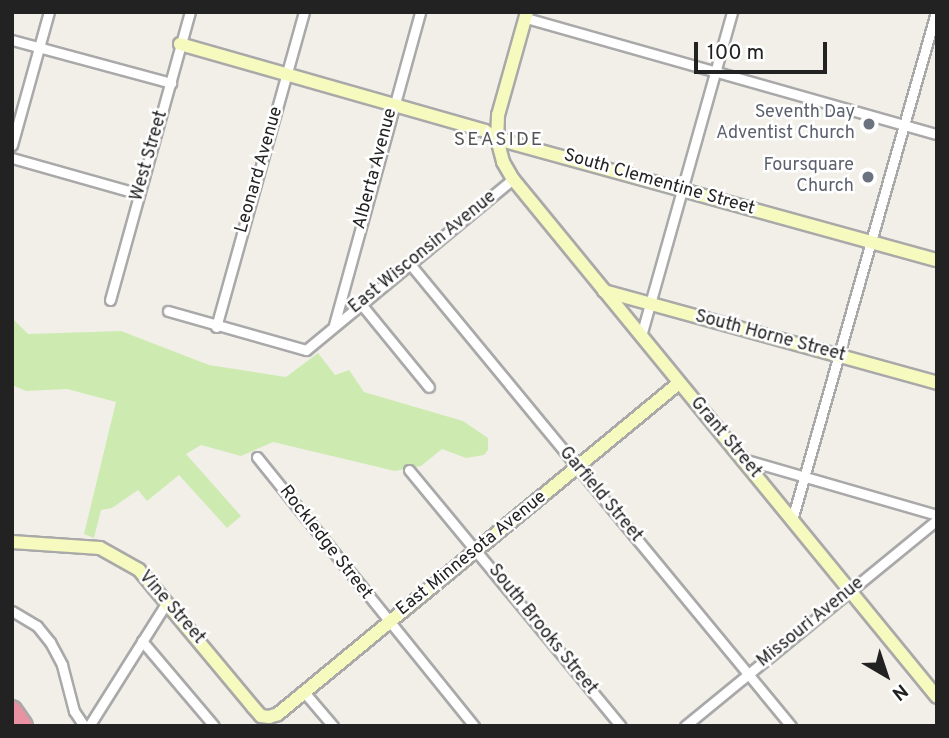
<!DOCTYPE html>
<html>
<head>
<meta charset="utf-8">
<style>
  body { margin:0 }
  #map { position:relative; width:949px; height:738px; overflow:hidden; background:#f2efe9; font-family:Overpass,sans-serif }
  div>[style] { position:absolute }
  .grass>* { inset:0; background:#cdebb0 }
  .roads { filter:drop-shadow(2px 0 #a9a9a9) drop-shadow(-2px 0 #a9a9a9) drop-shadow(0 2px #a9a9a9) drop-shadow(0 -2px #a9a9a9) }
  .street>* { height:9px; margin:-4.5px; padding:0 4.5px; transform-origin:4.5px; border-radius:4.5px; background:#fff }
  .secondary>* { height:12px; margin:-6px; padding:0 6px; transform-origin:6px; border-radius:6px; background:#f7fabf }
  .highway>* { height:18px; margin:-9px; padding:0 9px; transform-origin:9px; border-radius:9px; background:#e892a2 }
  .dots>* { width:19px; height:19px; translate:-50% -50%; box-sizing:border-box; border:4px solid #fff; border-radius:50% }
  span { translate:-50% -50%; white-space:nowrap; text-align:center; line-height:1.15; -webkit-text-stroke:5px #fff; paint-order:stroke }
  .worship-label { font-size:18px; color:#5b616d }
  .right { translate:-100% -50%; text-align:right }
  .street-label { font-size:18px; color:#222 }
  .neighbourhood-label { font-size:19px; color:#555; letter-spacing:2px }
  .frame { position:absolute; inset:0; border:14px solid #222; pointer-events:none }
  .north { position:absolute; left:851px; top:640px; width:70px; height:70px; -webkit-text-stroke:5px #fff; paint-order:stroke; rotate:141deg; font-size:19px; font-weight:700; line-height:28px; text-align:center; color:#222 }
  .north::after { content:''; display:block; margin:auto; width:24px; height:32px; background:#222; clip-path:polygon(50% 0,100% 100%,50% 72%,0 100%) }
  .scale { position:absolute; left:694px; top:42px; width:133px; height:32px; box-sizing:border-box; border:4px solid #222; border-top:0; padding-left:9px; font-size:21px; line-height:24px; white-space:nowrap; color:#222; -webkit-text-stroke:5px #fff; paint-order:stroke }
</style>
</head>
<body>
<div id="map">
  <div class="grass">
    <div style="clip-path:polygon(12px 318px,28px 334px,121px 331px,209px 365px,286px 377px,318px 353px,335px 375px,349px 370px,364px 392px,463px 421px,488px 438px,488px 450px,484px 455px,466px 458px,442px 449px,421px 466px,395px 471px,273px 442px,241px 456px,201px 445px,186px 454px,241px 516px,227px 528px,179px 475px,147px 501px,138px 490px,112px 508px,101px 510px,94px 538px,84px 534px,116px 402px,67px 389px,26px 391px,12px 385px)"></div>
  </div>
  <div class="roads">
    <div class="street">
      <div style="left:526px;top:18px;width:427px;rotate:15.8deg"></div>
      <div style="left:12px;top:40px;width:165px;rotate:15.1deg"></div>
      <div style="left:12px;top:145px;width:138px;rotate:-74.5deg"></div>
      <div style="left:12px;top:158px;width:132px;rotate:15.8deg"></div>
      <div style="left:410px;top:264px;width:599px;rotate:50.49deg"></div>
      <div style="left:110px;top:300px;width:299px;rotate:-74.5deg"></div>
      <div style="left:361px;top:304px;width:107px;rotate:50.7deg"></div>
      <div style="left:168px;top:311px;width:143px;rotate:15.8deg"></div>
      <div style="left:306px;top:350px;width:268px;rotate:-39.6deg"></div>
      <div style="left:334px;top:325px;width:325px;rotate:-74.6deg"></div>
      <div style="left:216px;top:327px;width:327px;rotate:-74.4deg"></div>
      <div style="left:641px;top:336px;width:337px;rotate:-74.3deg"></div>
      <div style="left:257px;top:457px;width:346px;rotate:51.1deg"></div>
      <div style="left:743px;top:459px;width:202px;rotate:16.1deg"></div>
      <div style="left:409px;top:470px;width:332px;rotate:50.4deg"></div>
      <div style="left:792px;top:520px;width:528px;rotate:-74.17deg"></div>
      <div style="left:12px;top:611px;width:29px;rotate:31deg"></div>
      <div style="left:37px;top:626px;width:21px;rotate:51deg"></div>
      <div style="left:50px;top:642px;width:26px;rotate:62deg"></div>
      <div style="left:62px;top:665px;width:48px;rotate:75.4deg"></div>
      <div style="left:74px;top:711px;width:18px;rotate:56deg"></div>
      <div style="left:142px;top:641px;width:111px;rotate:49.7deg"></div>
      <div style="left:304px;top:692px;width:45px;rotate:49.5deg"></div>
      <div style="left:89px;top:726px;width:146px;rotate:-57.8deg"></div>
      <div style="left:685px;top:726px;width:325px;rotate:-39.3deg"></div>
    </div>
    <div class="secondary">
      <div style="left:527px;top:12px;width:107px;rotate:105.7deg"></div>
      <div style="left:498px;top:115px;width:24px;rotate:92deg"></div>
      <div style="left:497px;top:139px;width:24px;rotate:75deg"></div>
      <div style="left:503px;top:162px;width:20px;rotate:60deg"></div>
      <div style="left:513px;top:179px;width:669px;rotate:50.7deg"></div>
      <div style="left:180px;top:44px;width:317px;rotate:15.9deg"></div>
      <div style="left:485px;top:131px;width:14px;rotate:34deg"></div>
      <div style="left:497px;top:139px;width:456px;rotate:15.4deg"></div>
      <div style="left:604px;top:291px;width:345px;rotate:15.4deg"></div>
      <div style="left:12px;top:542px;width:88px;rotate:3.9deg"></div>
      <div style="left:100px;top:548px;width:45px;rotate:29.4deg"></div>
      <div style="left:139px;top:570px;width:178px;rotate:50.2deg"></div>
      <div style="left:253px;top:707px;width:12px;rotate:48deg"></div>
      <div style="left:261px;top:716px;width:8px;rotate:7deg"></div>
      <div style="left:269px;top:717px;width:9px;rotate:-18deg"></div>
      <div style="left:278px;top:714px;width:520px;rotate:-39.54deg"></div>
    </div>
    <div class="highway">
      <div style="left:12px;top:710px;width:19px;rotate:55deg"></div>
    </div>
  </div>
  <div class="dots">
    <div style="left:869px;top:124px;background:#6b7280"></div>
    <div style="left:868px;top:177px;background:#6b7280"></div>
  </div>
  <div class="worship-label">
    <span class="right" style="left:855px;top:124px">Seventh Day<br>Adventist Church</span>
    <span class="right" style="left:854px;top:177px">Foursquare<br>Church</span>
  </div>
  <div class="street-label">
    <span style="left:150px;top:156px;rotate:-74deg">West Street</span>
    <span style="left:376px;top:169px;rotate:-75deg">Alberta Avenue</span>
    <span style="left:260px;top:170px;rotate:-74deg">Leonard Avenue</span>
    <span style="left:659px;top:183px;rotate:16deg">South Clementine Street</span>
    <span style="left:423px;top:253px;rotate:-39deg">East Wisconsin Avenue</span>
    <span style="left:770px;top:337px;rotate:15deg">South Horne Street</span>
    <span style="left:725px;top:438px;rotate:50deg">Grant Street</span>
    <span style="left:600px;top:495px;rotate:50deg">Garfield Street</span>
    <span style="left:325px;top:543px;rotate:52deg">Rockledge Street</span>
    <span style="left:472px;top:554px;rotate:-39deg">East Minnesota Avenue</span>
    <span style="left:171px;top:608px;rotate:49deg">Vine Street</span>
    <span style="left:811px;top:623px;rotate:-39deg">Missouri Avenue</span>
    <span style="left:542px;top:630px;rotate:51deg">South Brooks Street</span>
  </div>
  <div class="neighbourhood-label">
    <span style="left:499px;top:141px">SEASIDE</span>
  </div>
  <div class="frame"></div>
  <div class="north">N</div>
  <div class="scale">100 m</div>
</div>
</body>
</html>
